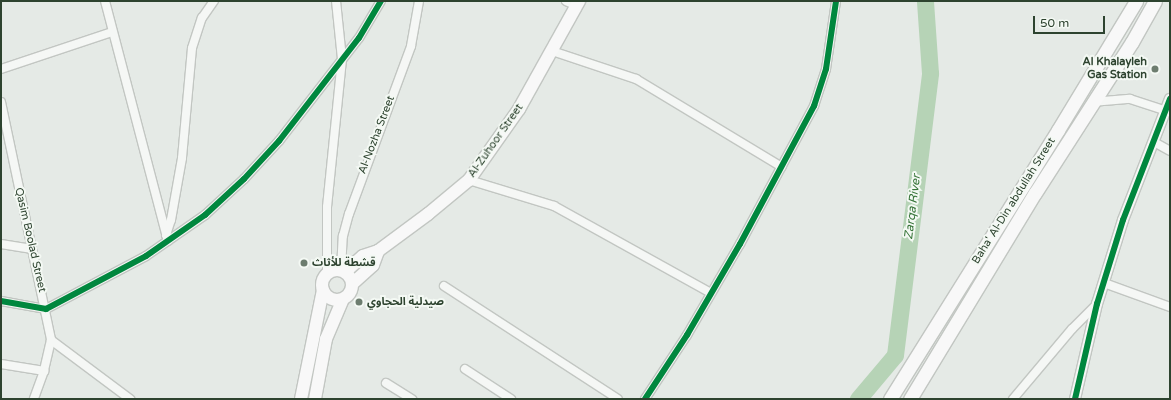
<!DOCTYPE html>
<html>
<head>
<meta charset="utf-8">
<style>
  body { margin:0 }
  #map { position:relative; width:1171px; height:400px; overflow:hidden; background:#e5eae6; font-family:"Varela Round","Noto Sans Arabic",sans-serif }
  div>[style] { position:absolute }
  .river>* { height:17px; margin:-8.5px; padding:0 8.5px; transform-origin:8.5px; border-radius:8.5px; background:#b6d3b6 }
  .roads { filter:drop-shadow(1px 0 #c2c6c2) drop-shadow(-1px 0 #c2c6c2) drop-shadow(0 1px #c2c6c2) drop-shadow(0 -1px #c2c6c2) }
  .minor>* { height:8px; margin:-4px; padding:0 4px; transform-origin:4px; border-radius:4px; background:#f5f7f5 }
  .tertiary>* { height:10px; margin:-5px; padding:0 5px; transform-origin:5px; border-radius:5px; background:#f5f7f5 }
  .secondary>* { height:12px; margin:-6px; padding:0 6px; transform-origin:6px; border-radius:6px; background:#f8f8f8 }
  .secondary>.ring { margin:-6px; padding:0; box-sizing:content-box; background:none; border:12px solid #f8f8f8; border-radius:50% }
  .primary>* { height:13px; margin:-6.5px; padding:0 6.5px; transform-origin:6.5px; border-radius:6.5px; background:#f8f8f8 }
  .cycleway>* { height:6px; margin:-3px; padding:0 3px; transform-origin:3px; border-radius:3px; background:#00873e }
  .dots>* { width:11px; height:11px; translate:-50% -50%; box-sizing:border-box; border:2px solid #f4f9f4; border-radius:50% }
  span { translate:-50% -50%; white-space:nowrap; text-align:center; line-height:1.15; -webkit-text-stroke:4px #f4f9f4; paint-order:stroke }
  .poi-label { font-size:11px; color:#2d432f; font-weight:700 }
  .right { translate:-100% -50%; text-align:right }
  .left { translate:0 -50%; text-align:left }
  .street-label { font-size:11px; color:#2d432f }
  .water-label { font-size:12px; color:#38753a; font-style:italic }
  .frame { position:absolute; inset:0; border:2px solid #2d432f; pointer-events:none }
  .scale { position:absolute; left:1033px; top:16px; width:72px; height:18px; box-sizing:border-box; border:2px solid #2d432f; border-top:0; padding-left:5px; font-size:12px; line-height:14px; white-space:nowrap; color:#2d432f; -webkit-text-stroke:3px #f4f9f4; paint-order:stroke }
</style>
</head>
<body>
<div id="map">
  <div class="river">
    <div style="left:858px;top:399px;width:57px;rotate:-49.9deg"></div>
    <div style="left:895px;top:355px;width:284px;rotate:-82.9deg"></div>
    <div style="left:930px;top:73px;width:72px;rotate:-94deg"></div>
  </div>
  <div class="roads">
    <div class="minor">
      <div style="left:105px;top:1px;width:248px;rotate:75.3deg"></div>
      <div style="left:566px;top:1px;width:12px;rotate:24deg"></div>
      <div style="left:552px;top:51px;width:89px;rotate:18.4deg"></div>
      <div style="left:636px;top:79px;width:170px;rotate:31.1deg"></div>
      <div style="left:1px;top:69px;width:117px;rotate:-18.4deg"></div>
      <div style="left:1px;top:102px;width:243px;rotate:78.1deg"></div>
      <div style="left:51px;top:340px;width:32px;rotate:103deg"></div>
      <div style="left:44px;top:371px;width:30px;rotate:110deg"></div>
      <div style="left:1092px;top:102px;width:38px;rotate:-5deg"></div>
      <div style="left:1130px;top:99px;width:42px;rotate:18deg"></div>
      <div style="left:1154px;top:142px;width:18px;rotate:29deg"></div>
      <div style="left:469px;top:180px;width:89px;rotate:17deg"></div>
      <div style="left:554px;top:206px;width:179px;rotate:29deg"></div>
      <div style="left:166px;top:235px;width:16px;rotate:-72deg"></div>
      <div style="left:171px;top:220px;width:63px;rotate:-79.9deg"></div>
      <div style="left:182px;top:158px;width:110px;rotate:-84.8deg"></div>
      <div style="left:192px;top:48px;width:32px;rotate:-72deg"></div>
      <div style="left:202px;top:18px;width:21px;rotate:-55deg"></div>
      <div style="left:1px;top:244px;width:30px;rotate:9deg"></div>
      <div style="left:341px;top:270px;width:34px;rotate:-87deg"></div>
      <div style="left:343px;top:236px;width:23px;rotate:-75deg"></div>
      <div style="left:349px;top:214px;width:179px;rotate:-69.7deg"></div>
      <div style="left:411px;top:46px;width:46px;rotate:-79.9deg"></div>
      <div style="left:327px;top:274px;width:67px;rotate:-90deg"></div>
      <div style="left:327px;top:207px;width:149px;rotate:-84.2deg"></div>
      <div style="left:342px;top:59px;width:58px;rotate:-95.9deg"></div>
      <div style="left:1104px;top:283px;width:70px;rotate:20deg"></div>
      <div style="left:444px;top:286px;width:207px;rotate:33deg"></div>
      <div style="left:1px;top:301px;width:46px;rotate:10.1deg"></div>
      <div style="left:46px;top:309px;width:113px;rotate:-27.9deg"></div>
      <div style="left:146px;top:256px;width:72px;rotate:-34.8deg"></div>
      <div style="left:205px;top:215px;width:53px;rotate:-42.7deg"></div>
      <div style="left:244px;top:179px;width:52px;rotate:-47.4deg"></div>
      <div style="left:279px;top:141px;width:130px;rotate:-52.2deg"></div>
      <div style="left:359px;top:38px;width:43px;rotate:-59.3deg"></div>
      <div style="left:51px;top:340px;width:99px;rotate:36.8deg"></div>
      <div style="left:1px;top:364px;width:44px;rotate:9.2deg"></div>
      <div style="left:465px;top:369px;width:55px;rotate:33.1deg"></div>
      <div style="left:386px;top:383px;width:31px;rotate:32deg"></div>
      <div style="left:645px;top:399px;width:77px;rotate:-56.7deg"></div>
      <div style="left:687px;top:335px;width:105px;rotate:-59.8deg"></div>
      <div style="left:740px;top:244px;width:157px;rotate:-61.8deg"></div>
      <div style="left:814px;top:106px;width:39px;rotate:-72deg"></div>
      <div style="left:826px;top:69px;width:69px;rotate:-81.6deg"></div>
      <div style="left:1013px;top:399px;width:92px;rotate:-49.9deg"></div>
      <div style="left:1072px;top:329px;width:35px;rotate:-45deg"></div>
    </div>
    <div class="tertiary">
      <div style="left:1075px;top:399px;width:98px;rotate:-77deg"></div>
      <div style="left:1097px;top:304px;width:88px;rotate:-72.8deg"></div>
      <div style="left:1123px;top:220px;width:130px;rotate:-68.8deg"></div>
    </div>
    <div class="secondary">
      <div class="ring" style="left:322px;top:270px;width:18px;height:18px"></div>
      <div style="left:345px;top:272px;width:24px;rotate:-42deg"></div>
      <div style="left:363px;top:256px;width:16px;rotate:-18deg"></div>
      <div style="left:378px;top:251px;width:62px;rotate:-36.5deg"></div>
      <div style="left:428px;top:214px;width:53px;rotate:-39.7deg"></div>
      <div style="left:469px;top:180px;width:87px;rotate:-54.8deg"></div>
      <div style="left:519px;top:109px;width:124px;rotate:-60.9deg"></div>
      <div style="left:352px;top:284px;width:28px;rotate:-42deg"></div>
      <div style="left:373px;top:265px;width:15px;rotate:-70deg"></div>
      <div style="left:301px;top:399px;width:111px;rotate:-78.6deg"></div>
      <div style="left:315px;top:399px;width:61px;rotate:-79.6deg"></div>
      <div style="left:326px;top:339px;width:43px;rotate:-67deg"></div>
    </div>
    <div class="primary">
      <div style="left:890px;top:399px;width:317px;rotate:-58deg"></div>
      <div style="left:1058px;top:130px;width:151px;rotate:-58.8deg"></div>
      <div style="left:910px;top:399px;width:241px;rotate:-58.8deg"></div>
      <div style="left:1035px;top:193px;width:179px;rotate:-57.3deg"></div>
      <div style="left:1132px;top:42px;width:47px;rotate:-60.7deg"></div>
    </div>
  </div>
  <div class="cycleway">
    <div style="left:1px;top:301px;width:46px;rotate:10.1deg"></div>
    <div style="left:46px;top:309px;width:113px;rotate:-27.9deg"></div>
    <div style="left:146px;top:256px;width:72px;rotate:-34.8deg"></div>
    <div style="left:205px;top:215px;width:53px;rotate:-42.7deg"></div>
    <div style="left:244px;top:179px;width:52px;rotate:-47.4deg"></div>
    <div style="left:279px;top:141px;width:130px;rotate:-52.2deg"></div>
    <div style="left:359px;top:38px;width:43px;rotate:-59.3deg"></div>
    <div style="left:645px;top:399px;width:77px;rotate:-56.7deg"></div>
    <div style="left:687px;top:335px;width:105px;rotate:-59.8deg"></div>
    <div style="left:740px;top:244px;width:157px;rotate:-61.8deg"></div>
    <div style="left:814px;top:106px;width:39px;rotate:-72deg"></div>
    <div style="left:826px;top:69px;width:69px;rotate:-81.6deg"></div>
    <div style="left:1075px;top:399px;width:98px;rotate:-77deg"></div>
    <div style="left:1097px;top:304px;width:88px;rotate:-72.8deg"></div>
    <div style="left:1123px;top:220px;width:130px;rotate:-68.8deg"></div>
  </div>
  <div class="dots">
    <div style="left:1155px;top:69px;background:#6d7d6f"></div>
    <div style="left:304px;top:263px;background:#6d7d6f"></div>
    <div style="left:359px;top:302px;background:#6d7d6f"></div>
  </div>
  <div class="poi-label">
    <span class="right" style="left:1147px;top:69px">Al Khalayleh<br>Gas Station</span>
    <span class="left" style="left:312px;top:263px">قشطة للأثاث</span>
    <span class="left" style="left:367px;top:302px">صيدلية الحجاوي</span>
  </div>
  <div class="street-label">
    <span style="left:377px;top:135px;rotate:-69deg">Al-Nozha Street</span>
    <span style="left:496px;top:141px;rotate:-55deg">Al-Zuhoor Street</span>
    <span style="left:1014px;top:201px;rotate:-58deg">Baha' Al-Din abdullah Street</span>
    <span style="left:30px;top:240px;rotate:77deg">Qasim Boolad Street</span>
  </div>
  <div class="water-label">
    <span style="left:913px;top:207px;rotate:-83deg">Zarqa River</span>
  </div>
  <div class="frame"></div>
  <div class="scale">50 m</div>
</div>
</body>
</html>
